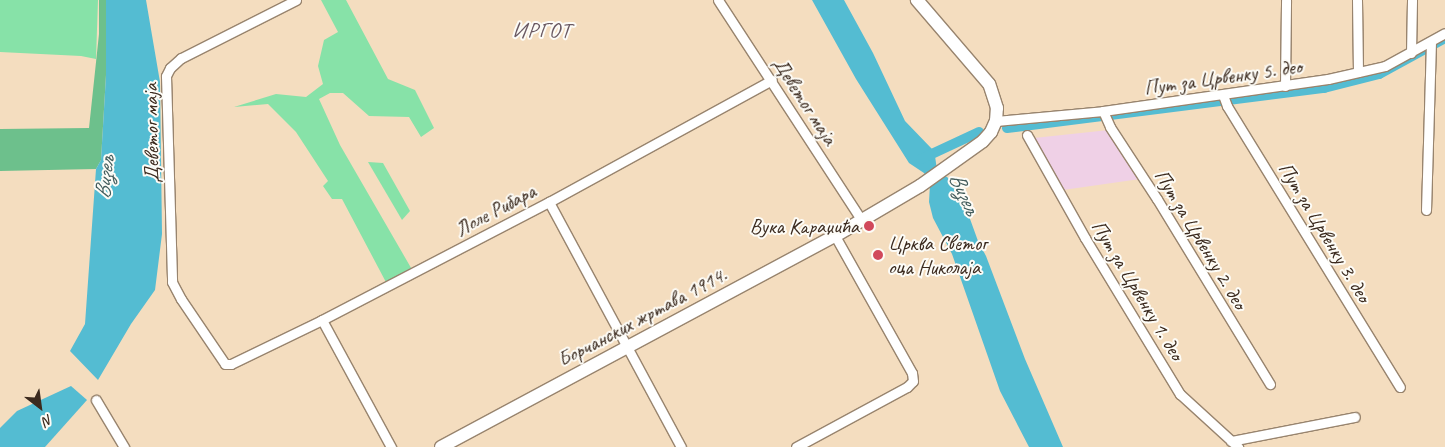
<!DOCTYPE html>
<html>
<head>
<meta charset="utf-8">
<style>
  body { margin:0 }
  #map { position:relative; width:1445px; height:447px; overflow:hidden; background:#f4ddbf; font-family:Caveat,sans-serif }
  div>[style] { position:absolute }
  .built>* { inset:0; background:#efd0e6 }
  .green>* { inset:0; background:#87e2a8 }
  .forest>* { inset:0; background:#6dc08c }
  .water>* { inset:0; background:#54bcd2 }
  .canal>* { height:10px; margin:-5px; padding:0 5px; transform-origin:5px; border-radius:5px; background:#54bcd2 }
  .roads { filter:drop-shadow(1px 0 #98846e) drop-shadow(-1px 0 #98846e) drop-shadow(0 1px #98846e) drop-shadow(0 -1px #98846e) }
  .street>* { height:9px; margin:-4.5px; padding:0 4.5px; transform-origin:4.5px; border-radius:4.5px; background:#fff }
  .secondary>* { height:12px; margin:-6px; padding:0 6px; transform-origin:6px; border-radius:6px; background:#fff }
  .dots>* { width:14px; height:14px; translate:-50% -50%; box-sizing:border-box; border:2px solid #fdfcf7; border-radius:50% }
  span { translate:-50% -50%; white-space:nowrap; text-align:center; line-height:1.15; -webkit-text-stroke:4px #fdfcf7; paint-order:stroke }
  .street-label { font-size:21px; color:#3b2a1e }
  .poi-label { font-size:21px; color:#3b2a1e }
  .right { translate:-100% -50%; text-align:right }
  .left { translate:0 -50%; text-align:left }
  .neighbourhood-label { font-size:22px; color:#6a5962; letter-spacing:1px }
  .water-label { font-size:22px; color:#445d5d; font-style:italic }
  .north { position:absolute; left:15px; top:382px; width:50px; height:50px; -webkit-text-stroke:4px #fdfcf7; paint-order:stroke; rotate:150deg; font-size:14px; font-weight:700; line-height:20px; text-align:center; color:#3b2a1e }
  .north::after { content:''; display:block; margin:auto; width:18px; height:22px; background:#3b2a1e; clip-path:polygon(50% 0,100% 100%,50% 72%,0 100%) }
</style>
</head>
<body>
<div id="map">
  <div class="built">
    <div style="clip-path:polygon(1109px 130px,1140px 179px,1063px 190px,1034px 138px)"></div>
  </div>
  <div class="green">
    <div style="clip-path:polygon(0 0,98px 0,96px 59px,81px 56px,0 52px)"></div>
    <div style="clip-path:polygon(321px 0,346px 0,388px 79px,415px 90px,434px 128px,421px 137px,409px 117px,369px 116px,343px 93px,330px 93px,319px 99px,340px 145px,414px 273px,388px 286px,342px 199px,332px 199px,323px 186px,328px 181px,296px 132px,268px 104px,234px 107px,276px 94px,306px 97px,323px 84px,318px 66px,324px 40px,338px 32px)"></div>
    <div style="clip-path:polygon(368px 162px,383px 163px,410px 211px,402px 220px)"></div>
  </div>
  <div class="forest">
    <div style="clip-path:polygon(99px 0,106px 0,106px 75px,101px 160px,96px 169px,0 171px,0 129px,89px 128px,99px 34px)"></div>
  </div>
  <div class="water">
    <div style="clip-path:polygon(106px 0,146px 0,160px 82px,162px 234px,155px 290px,131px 324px,98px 380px,70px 351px,85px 324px,96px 169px,101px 160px,106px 75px)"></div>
    <div style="clip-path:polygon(812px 0,844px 0,873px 53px,905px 121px,932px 149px,935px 156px,937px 170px,951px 180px,961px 194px,978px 241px,986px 256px,1025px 359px,1063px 447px,1029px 447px,1000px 391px,952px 254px,933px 218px,929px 202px,930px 184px,924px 173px,909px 163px,856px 79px)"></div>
    <div style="clip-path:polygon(71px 386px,87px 400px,45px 447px,0 447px,0 428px,17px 411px)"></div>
  </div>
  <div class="canal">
    <div style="left:1007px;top:128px;width:320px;rotate:-7.2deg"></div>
    <div style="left:1324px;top:88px;width:57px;rotate:-14.3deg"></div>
    <div style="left:1379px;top:74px;width:75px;rotate:-28.6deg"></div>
    <div style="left:921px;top:159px;width:64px;rotate:-25deg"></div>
  </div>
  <div class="roads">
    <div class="street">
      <div style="left:296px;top:0;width:129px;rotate:153.2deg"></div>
      <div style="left:181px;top:58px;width:15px;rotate:138deg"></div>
      <div style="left:170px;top:68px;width:9px;rotate:117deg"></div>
      <div style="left:166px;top:76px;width:206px;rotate:88.3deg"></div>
      <div style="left:172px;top:282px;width:19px;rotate:62deg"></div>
      <div style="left:181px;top:299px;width:78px;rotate:55.9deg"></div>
      <div style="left:225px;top:364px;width:6px"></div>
      <div style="left:231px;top:364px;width:101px;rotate:-25.8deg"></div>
      <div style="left:322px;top:320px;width:256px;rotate:-27.5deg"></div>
      <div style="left:549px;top:202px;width:254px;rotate:-28.7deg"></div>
      <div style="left:718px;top:0;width:264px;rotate:56.9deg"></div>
      <div style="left:1357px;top:0;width:72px;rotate:89.2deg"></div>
      <div style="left:1411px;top:53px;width:53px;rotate:-88.9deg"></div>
      <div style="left:1285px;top:86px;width:86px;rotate:-89.3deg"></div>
      <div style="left:1223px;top:95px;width:12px;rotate:70deg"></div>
      <div style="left:1227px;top:106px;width:330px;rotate:58.4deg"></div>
      <div style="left:1103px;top:111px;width:17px;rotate:66deg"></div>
      <div style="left:1110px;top:127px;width:86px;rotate:56.9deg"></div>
      <div style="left:1157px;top:199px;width:217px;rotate:58.6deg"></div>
      <div style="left:996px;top:121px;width:107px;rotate:-5.3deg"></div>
      <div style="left:1103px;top:111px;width:227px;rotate:-8.1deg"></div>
      <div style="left:1328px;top:79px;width:58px;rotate:-12.8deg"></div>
      <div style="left:1385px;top:66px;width:68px;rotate:-28.8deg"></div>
      <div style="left:1027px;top:135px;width:118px;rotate:60.6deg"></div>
      <div style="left:1085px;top:238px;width:183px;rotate:58.7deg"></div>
      <div style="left:1180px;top:394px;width:79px;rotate:42.4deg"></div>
      <div style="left:549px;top:202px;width:278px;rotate:61.7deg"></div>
      <div style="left:1426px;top:210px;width:168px;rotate:-88.3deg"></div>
      <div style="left:322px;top:320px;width:145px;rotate:61.5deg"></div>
      <div style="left:96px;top:400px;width:55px;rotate:59.2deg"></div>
      <div style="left:1231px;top:441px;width:126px;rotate:-11deg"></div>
      <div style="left:796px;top:447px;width:126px;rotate:-28.4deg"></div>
      <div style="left:907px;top:387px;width:8px;rotate:-45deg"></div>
      <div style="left:913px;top:381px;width:8px;rotate:-97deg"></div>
      <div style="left:912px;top:373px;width:157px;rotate:-119.3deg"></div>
    </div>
    <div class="secondary">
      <div style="left:441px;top:447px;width:447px;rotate:-28.2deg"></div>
      <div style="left:835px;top:236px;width:99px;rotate:-30.5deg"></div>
      <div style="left:920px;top:186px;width:77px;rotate:-35.5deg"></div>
      <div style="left:983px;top:141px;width:12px;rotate:-48deg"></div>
      <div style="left:991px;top:132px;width:12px;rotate:-66deg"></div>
      <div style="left:996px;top:121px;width:13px;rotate:-86deg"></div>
      <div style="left:997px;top:108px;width:25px;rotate:-108deg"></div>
      <div style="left:989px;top:84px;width:111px;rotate:-130.6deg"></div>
    </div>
  </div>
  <div class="dots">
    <div style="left:869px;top:226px;background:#d1495b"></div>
    <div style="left:878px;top:255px;background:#d1495b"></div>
  </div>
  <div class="street-label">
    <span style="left:1223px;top:77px;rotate:-8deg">Пут за Црвенку 5. део</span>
    <span style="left:805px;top:101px;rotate:57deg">Деветог маја</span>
    <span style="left:151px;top:133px;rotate:-91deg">Деветог маја</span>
    <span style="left:495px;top:210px;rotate:-28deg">Лоле Рибара</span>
    <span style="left:1325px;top:232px;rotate:59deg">Пут за Црвенку 3. део</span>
    <span style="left:1201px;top:239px;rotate:59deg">Пут за Црвенку 2. део</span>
    <span style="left:1138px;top:290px;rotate:59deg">Пут за Црвенку 1. део</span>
    <span style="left:642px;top:317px;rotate:-28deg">Борчанских жртава 1914.</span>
  </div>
  <div class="poi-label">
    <span class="right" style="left:859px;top:226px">Вука Караџића</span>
    <span class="left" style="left:888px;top:255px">Црква Светог<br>оца Николаја</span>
  </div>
  <div class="neighbourhood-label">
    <span style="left:542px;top:31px">ИРГОТ</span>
  </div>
  <div class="water-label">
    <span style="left:105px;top:177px;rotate:-83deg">Визељ</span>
    <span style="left:964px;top:194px;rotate:65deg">Визељ</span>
  </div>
  <div class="north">N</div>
</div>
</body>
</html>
